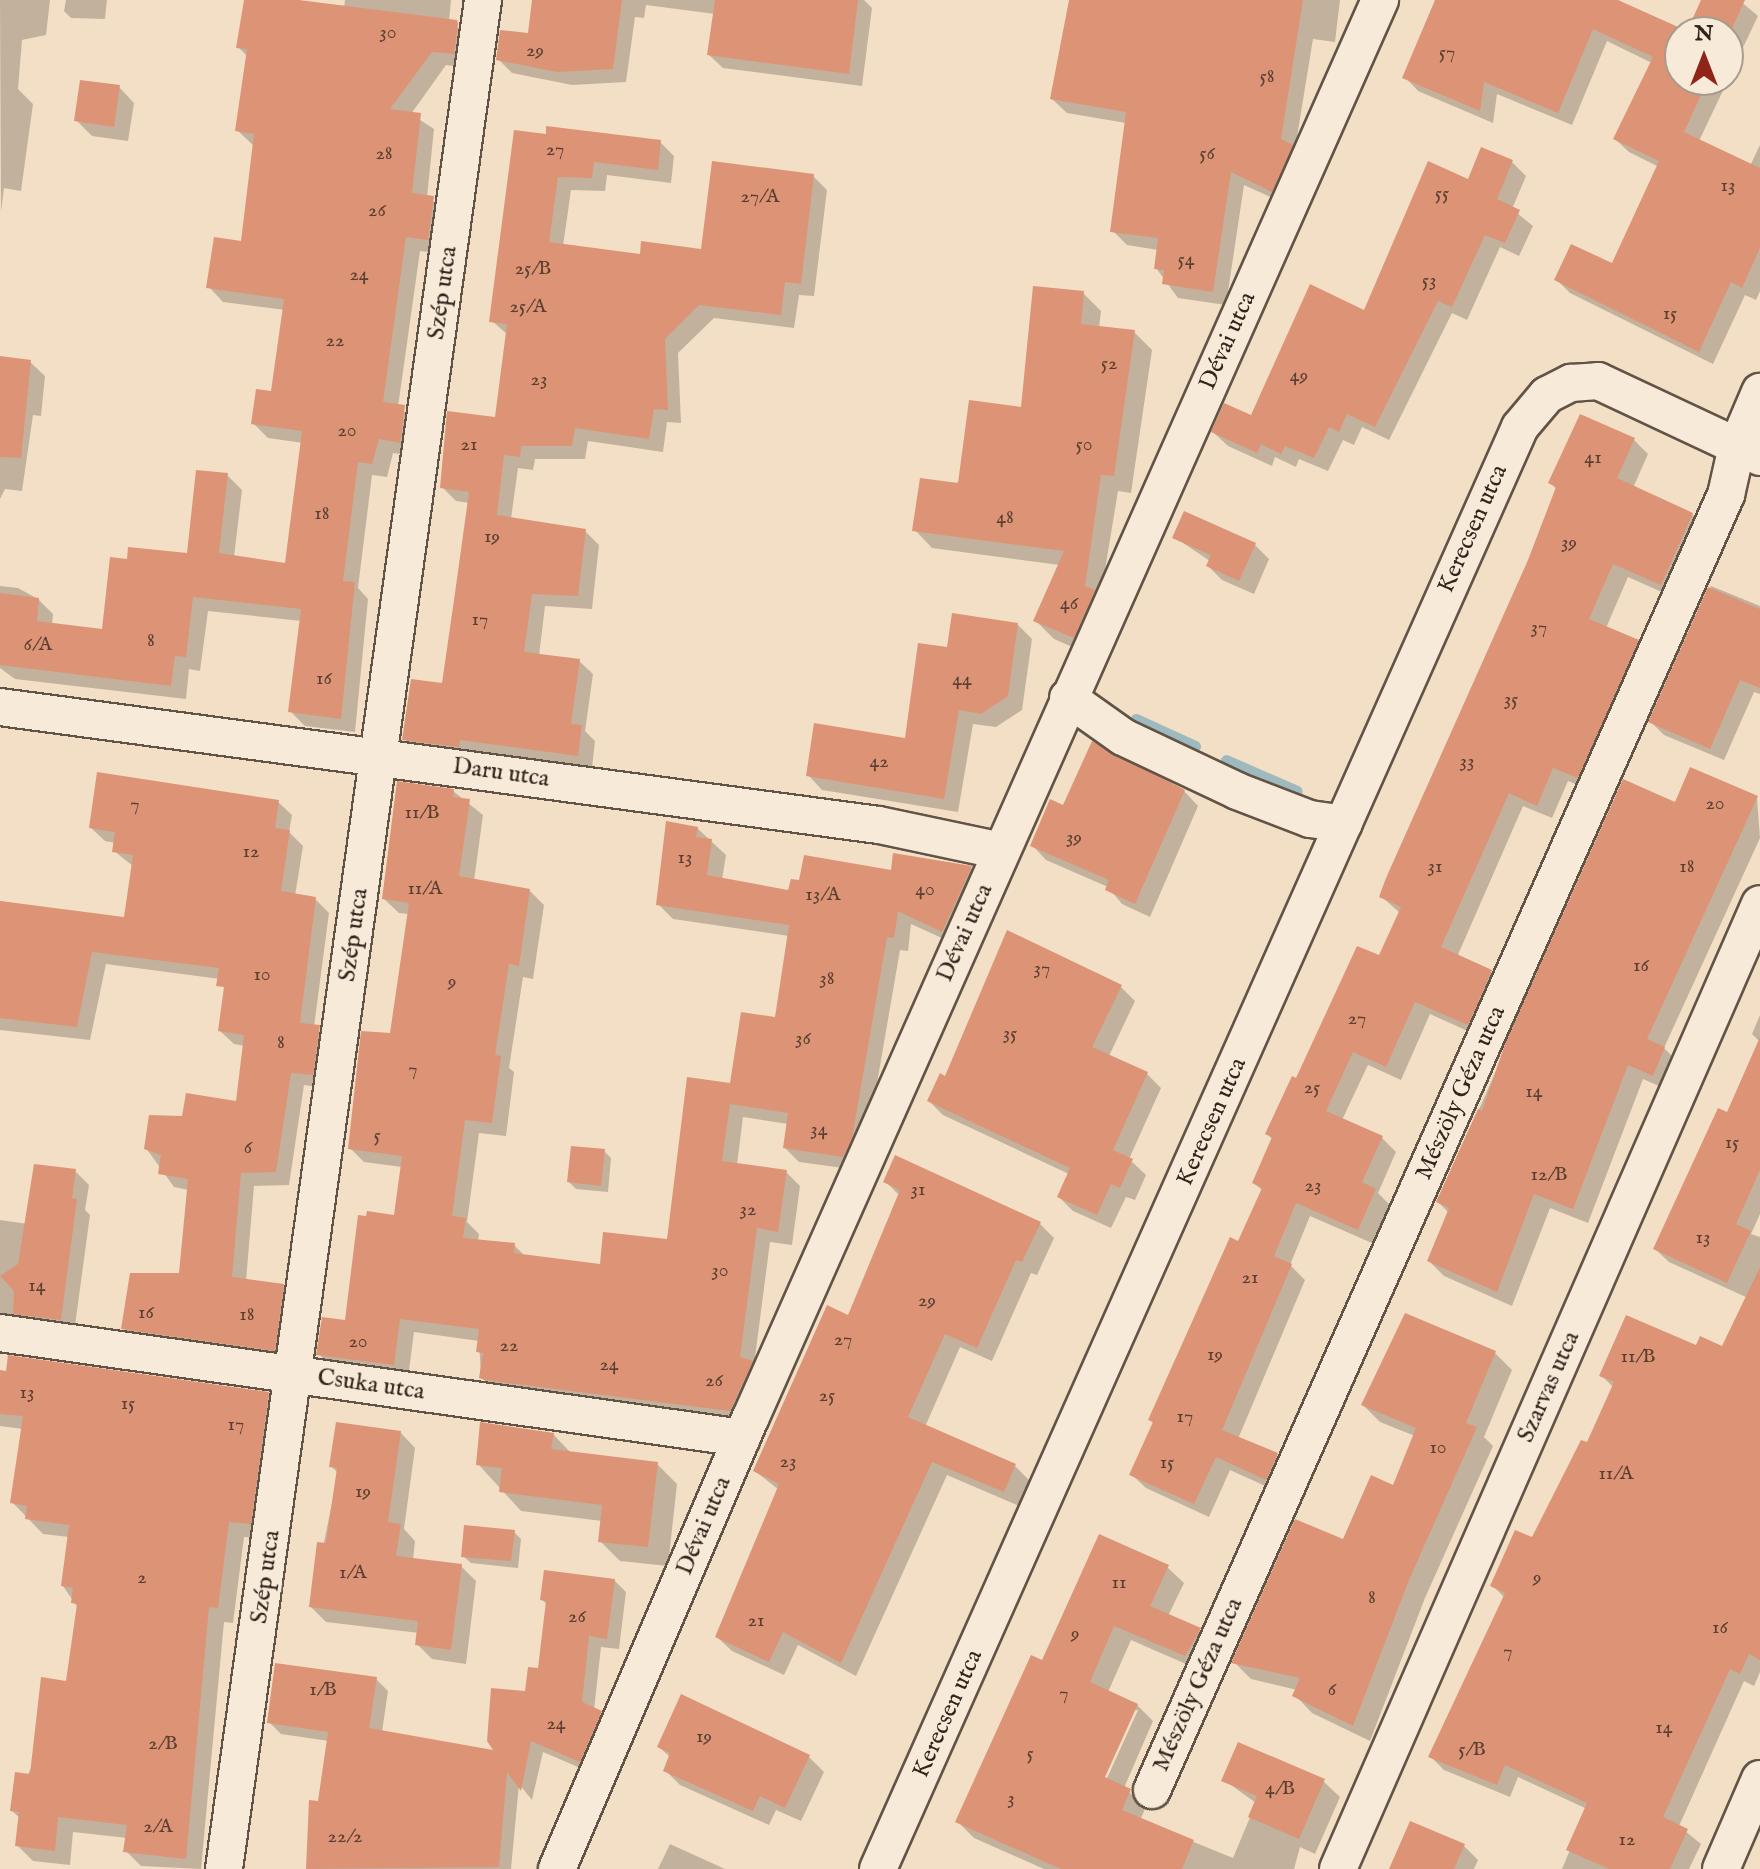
<!DOCTYPE html>
<html>
<head>
<meta charset="utf-8">
<style>
  body { margin:0 }
  #map { position:relative; width:1760px; height:1869px; overflow:hidden; background:#f3dfc5; font-family:"IM FELL English",serif }
  div>[style] { position:absolute }
  .shadow>* { inset:0; background:#0003 }
  .stream>* { height:11px; margin:-5.5px; padding:0 5.5px; transform-origin:5.5px; border-radius:5.5px; background:#9fbabe }
  .building>* { inset:0; background:#dd9376 }
  .roads { filter:drop-shadow(2px 0 #615446) drop-shadow(-2px 0 #615446) drop-shadow(0 2px #615446) drop-shadow(0 -2px #615446) }
  .minor>* { height:36px; margin:-18px; padding:0 18px; transform-origin:18px; border-radius:18px; background:#f7ead9 }
  span { translate:-50% -50%; white-space:nowrap; text-align:center; line-height:1.15; -webkit-text-stroke:7px #f7ead9; paint-order:stroke }
  .number-label { font-size:20px; color:#5b4032 }
  .number-label span { -webkit-text-stroke-width:0 }
  .street-label { font-size:24px; color:#30251c }
  .north { position:absolute; left:1664px; top:16px; width:80px; height:80px; box-sizing:border-box; background:#f7ead9; border:2px solid #a79b8d; border-radius:50%; rotate:0deg; font-size:22px; font-weight:700; line-height:32px; text-align:center; color:#30251c }
  .north::after { content:''; display:block; margin:auto; width:28px; height:36px; background:#8f2418; clip-path:polygon(50% 0,100% 100%,50% 72%,0 100%) }
</style>
</head>
<body>
<div id="map">
  <div class="shadow">
    <div style="clip-path:polygon(0 0,50px 0,46px 35px,22px 40px,18px 89px,33px 104px,21px 191px,4px 188px,1px 212px)"></div>
    <div style="clip-path:polygon(66px 0,107px 0,105px 19px,71px 18px,64px 11px)"></div>
    <div style="clip-path:polygon(246px 0,344px 8px,345px 0,451px 0,449px 21px,470px 36px,468px 68px,446px 65px,411px 114px,434px 129px,427px 197px,447px 212px,442px 254px,420px 251px,398px 407px,419px 422px,415px 456px,393px 453px,387px 477px,372px 475px,358px 588px,368px 599px,355px 732px,305px 726px,290px 711px,302px 621px,208px 611px,200px 671px,189px 669px,186px 699px,15px 679px,0 668px,0 586px,18px 588px,38px 599px,53px 614px,52px 625px,104px 632px,129px 561px,189px 555px,227px 475px,242px 490px,234px 557px,287px 565px,303px 443px,268px 438px,253px 423px,273px 393px,285px 310px,223px 302px,209px 287px,243px 243px,254px 146px,238px 131px,248px 57px,238px 47px)"></div>
    <div style="clip-path:polygon(534px 0,864px 0,872px 8px,862px 86px,723px 68px,709px 55px,715px 14px,646px 5px,644px 18px,635px 17px,626px 82px,572px 85px,512px 73px,498px 59px,530px 36px)"></div>
    <div style="clip-path:polygon(1115px 0,1340px 0,1335px 42px,1313px 39px,1286px 204px,1244px 185px,1226px 305px,1178px 298px,1156px 268px,1158px 250px,1127px 245px,1113px 231px,1126px 123px,1067px 113px,1052px 99px)"></div>
    <div style="clip-path:polygon(1501px 0,1607px 0,1684px 32px,1680px 32px,1680px 80px,1728px 80px,1699px 141px,1750px 166px,1760px 145px,1760px 291px,1756px 300px,1745px 295px,1713px 364px,1570px 293px,1556px 279px,1613px 266px,1659px 167px,1629px 152px,1615px 139px,1652px 63px,1607px 41px,1572px 125px,1497px 94px,1493px 123px,1418px 91px,1405px 77px)"></div>
    <div style="clip-path:polygon(1704px 0,1739px 0,1758px 16px,1728px 79px,1728px 32px,1689px 32px)"></div>
    <div style="clip-path:polygon(119px 87px,134px 103px,128px 141px,92px 136px,76px 120px)"></div>
    <div style="clip-path:polygon(515px 132px,660px 142px,674px 156px,671px 183px,607px 175px,605px 191px,571px 190px,563px 246px,642px 256px,703px 251px,813px 176px,827px 190px,814px 296px,799px 295px,794px 328px,714px 318px,678px 353px,681px 423px,667px 422px,663px 452px,588px 441px,585px 459px,535px 459px,533px 470px,518px 468px,511px 519px,585px 531px,599px 545px,592px 609px,545px 606px,539px 656px,579px 661px,593px 674px,585px 731px,595px 741px,592px 768px,473px 752px,472px 760px,418px 753px,405px 739px,444px 685px,470px 503px,456px 501px,442px 487px,496px 420px,508px 335px,492px 321px)"></div>
    <div style="clip-path:polygon(1512px 162px,1526px 176px,1512px 209px,1533px 226px,1519px 256px,1500px 247px,1467px 320px,1452px 313px,1389px 440px,1362px 427px,1354px 445px,1343px 440px,1328px 471px,1299px 459px,1296px 467px,1275px 457px,1272px 466px,1228px 446px,1213px 432px,1252px 418px,1365px 313px,1469px 182px)"></div>
    <div style="clip-path:polygon(1083px 293px,1101px 311px,1099px 328px,1134px 332px,1152px 350px,1131px 493px,1118px 491px,1091px 655px,1054px 639px,1036px 621px,1060px 565px,932px 548px,915px 530px,1023px 409px)"></div>
    <div style="clip-path:polygon(0 357px,30px 362px,45px 376px,41px 416px,33px 415px,22px 491px,5px 489px,0 499px)"></div>
    <div style="clip-path:polygon(1634px 440px,1648px 454px,1633px 488px,1692px 514px,1706px 529px,1675px 598px,1628px 577px,1606px 628px,1638px 642px,1652px 656px,1592px 791px,1568px 781px,1552px 818px,1523px 806px,1457px 957px,1491px 972px,1506px 986px,1483px 1038px,1430px 1014px,1401px 1080px,1368px 1065px,1342px 1120px,1382px 1138px,1396px 1152px,1378px 1193px,1390px 1205px,1372px 1243px,1310px 1216px,1290px 1265px,1305px 1280px,1238px 1439px,1277px 1455px,1291px 1469px,1281px 1493px,1230px 1470px,1209px 1517px,1146px 1488px,1131px 1474px,1154px 1424px,1150px 1420px,1263px 1191px,1254px 1183px,1273px 1140px,1267px 1134px,1380px 958px,1400px 913px,1382px 897px,1530px 560px,1557px 490px,1551px 483px)"></div>
    <div style="clip-path:polygon(1174px 537px,1255px 545px,1269px 559px,1254px 594px,1222px 580px,1208px 566px,1210px 561px)"></div>
    <div style="clip-path:polygon(1711px 586px,1760px 606px,1760px 694px,1754px 692px,1724px 760px,1664px 735px,1651px 722px)"></div>
    <div style="clip-path:polygon(1018px 625px,1032px 639px,1022px 710px,996px 727px,973px 724px,958px 812px,822px 790px,808px 775px,906px 740px,949px 650px)"></div>
    <div style="clip-path:polygon(1624px 782px,1676px 804px,1757px 798px,1760px 838px,1664px 1048px,1679px 1063px,1668px 1090px,1643px 1079px,1588px 1223px,1550px 1208px,1512px 1306px,1444px 1276px,1429px 1261px,1449px 1213px,1438px 1202px)"></div>
    <div style="clip-path:polygon(453px 791px,483px 815px,474px 881px,530px 891px,544px 905px,533px 979px,523px 977px,509px 1068px,514px 1072px,506px 1136px,479px 1133px,467px 1222px,479px 1234px,478px 1241px,514px 1245px,525px 1256px,602px 1266px,669px 1241px,731px 1085px,776px 1019px,789px 936px,673px 919px,658px 904px,697px 828px,726px 855px,722px 880px,790px 893px,892px 873px,971px 868px,985px 882px,957px 945px,911px 924px,908px 951px,900px 950px,865px 1153px,858px 1170px,799px 1162px,785px 1148px,788px 1124px,743px 1117px,737px 1165px,786px 1172px,800px 1186px,792px 1245px,770px 1242px,754px 1365px,766px 1377px,745px 1425px,496px 1391px,481px 1377px,479px 1341px,414px 1332px,408px 1378px,333px 1368px,319px 1354px,347px 1322px,396px 1218px,402px 1167px,364px 1162px,350px 1148px,392px 1035px,409px 914px,399px 913px,384px 899px)"></div>
    <div style="clip-path:polygon(1184px 791px,1198px 806px,1150px 917px,1122px 904px,1108px 887px,1046px 860px,1032px 845px,1064px 808px)"></div>
    <div style="clip-path:polygon(278px 802px,292px 815px,289px 832px,303px 846px,295px 896px,315px 899px,329px 913px,314px 1027px,332px 1041px,326px 1088px,304px 1085px,289px 1185px,254px 1186px,246px 1281px,283px 1286px,297px 1300px,288px 1363px,137px 1342px,124px 1328px,181px 1275px,189px 1190px,174px 1187px,146px 1148px,184px 1118px,238px 1103px,245px 1046px,234px 1044px,220px 1031px,226px 992px,220px 979px,106px 964px,90px 1040px,0 1030px,0 901px,126px 920px,133px 866px,114px 851px,116px 843px,105px 841px,91px 828px)"></div>
    <div style="clip-path:polygon(1121px 987px,1135px 1001px,1109px 1056px,1147px 1074px,1161px 1088px,1129px 1159px,1146px 1175px,1135px 1200px,1126px 1197px,1111px 1228px,1073px 1211px,1059px 1197px,1069px 1174px,943px 1115px,929px 1101px,946px 1078px)"></div>
    <div style="clip-path:polygon(1760px 1015px,1760px 1214px,1751px 1234px,1760px 1237px,1760px 1672px,1754px 1686px,1744px 1681px,1679px 1826px,1701px 1844px,1689px 1869px,1562px 1869px,1587px 1809px,1518px 1777px,1510px 1797px,1444px 1770px,1431px 1757px,1505px 1598px,1493px 1586px,1533px 1540px,1588px 1445px,1614px 1388px,1601px 1375px,1697px 1348px,1723px 1349px,1748px 1298px,1669px 1262px,1655px 1249px,1728px 1115px,1760px 1042px,1752px 1034px)"></div>
    <div style="clip-path:polygon(604px 1151px,611px 1158px,608px 1192px,576px 1189px,569px 1182px)"></div>
    <div style="clip-path:polygon(75px 1171px,89px 1185px,85px 1210px,90px 1215px,74px 1333px,0 1319px,0 1220px,28px 1224px)"></div>
    <div style="clip-path:polygon(885px 1181px,1040px 1224px,1054px 1238px,1037px 1275px,1031px 1273px,992px 1361px,960px 1347px,925px 1427px,1015px 1466px,1030px 1481px,1019px 1506px,947px 1475px,856px 1676px,798px 1645px,784px 1675px,732px 1651px,717px 1637px,779px 1490px,755px 1471px,828px 1308px,849px 1317px,900px 1196px)"></div>
    <div style="clip-path:polygon(1495px 1353px,1512px 1370px,1484px 1437px,1493px 1446px,1425px 1598px,1370px 1741px,1312px 1713px,1295px 1695px,1297px 1690px,1251px 1679px,1234px 1662px,1394px 1488px,1415px 1436px,1380px 1422px,1363px 1405px)"></div>
    <div style="clip-path:polygon(0 1372px,268px 1394px,284px 1410px,266px 1538px,244px 1537px,233px 1623px,224px 1622px,201px 1869px,141px 1866px,126px 1851px,127px 1838px,73px 1832px,70px 1865px,33px 1861px,18px 1846px,21px 1819px,12px 1811px,68px 1683px,78px 1608px,63px 1586px,69px 1537px,43px 1534px,12px 1502px,23px 1429px,0 1426px)"></div>
    <div style="clip-path:polygon(400px 1432px,415px 1448px,404px 1529px,415px 1541px,413px 1560px,461px 1566px,476px 1581px,466px 1664px,432px 1659px,417px 1644px,419px 1633px,326px 1622px,311px 1607px,338px 1473px,331px 1466px)"></div>
    <div style="clip-path:polygon(553px 1434px,572px 1454px,657px 1464px,677px 1484px,668px 1566px,620px 1561px,600px 1541px,602px 1521px,521px 1511px,478px 1464px)"></div>
    <div style="clip-path:polygon(514px 1532px,521px 1539px,518px 1568px,471px 1563px,463px 1556px)"></div>
    <div style="clip-path:polygon(evenodd,1167px 1567px,1184px 1583px,1168px 1616px,1200px 1630px,1216px 1646px,1202px 1671px,1131px 1640px,1108px 1692px,1137px 1705px,1153px 1721px,1124px 1788px,1146px 1807px,1140px 1820px,1233px 1858px,1256px 1803px,1224px 1780px,1323px 1781px,1340px 1797px,1315px 1854px,1300px 1847px,1294px 1869px,1044px 1869px,974px 1838px,958px 1822px,1043px 1663px,1167px 1567px,1133px 1710px,1138px 1710px,1103px 1787px,1100px 1786px,1133px 1710px)"></div>
    <div style="clip-path:polygon(614px 1580px,626px 1592px,619px 1649px,601px 1647px,594px 1710px,613px 1725px,592px 1773px,543px 1752px,532px 1800px,519px 1784px,511px 1869px,307px 1869px,311px 1802px,320px 1803px,329px 1741px,281px 1734px,269px 1722px,376px 1679px,388px 1691px,382px 1732px,497px 1753px,539px 1671px,548px 1605px,542px 1600px)"></div>
    <div style="clip-path:polygon(659px 1747px,808px 1756px,824px 1772px,801px 1821px,776px 1810px,769px 1825px,680px 1785px,665px 1770px,671px 1758px)"></div>
    <div style="clip-path:polygon(670px 1844px,725px 1869px,658px 1869px)"></div>
    <div style="clip-path:polygon(1464px 1846px,1478px 1860px,1474px 1869px,1391px 1869px)"></div>
  </div>
  <div class="stream">
    <div style="left:1136px;top:719px;width:65px;rotate:24.6deg"></div>
    <div style="left:1226px;top:760px;width:77px;rotate:23.6deg"></div>
  </div>
  <div class="building">
    <div style="clip-path:polygon(244px 0,299px 0,457px 20px,458px 24px,454px 54px,432px 52px,390px 109px,421px 113px,412px 193px,434px 196px,428px 240px,406px 237px,383px 402px,405px 405px,400px 443px,379px 439px,372px 464px,358px 462px,343px 581px,355px 582px,341px 719px,288px 712px,301px 609px,193px 597px,186px 657px,175px 656px,171px 686px,0 665px,0 593px,39px 598px,37px 621px,102px 629px,110px 557px,127px 559px,128px 547px,187px 553px,196px 470px,228px 473px,219px 553px,285px 563px,302px 431px,251px 424px,256px 389px,271px 391px,284px 299px,206px 288px,214px 237px,241px 241px,254px 134px,235px 131px,247px 49px,236px 48px)"></div>
    <div style="clip-path:polygon(532px 0,622px 0,613px 69px,557px 72px,496px 60px,500px 30px,528px 33px)"></div>
    <div style="clip-path:polygon(715px 0,858px 0,849px 74px,707px 55px)"></div>
    <div style="clip-path:polygon(1069px 0,1303px 0,1281px 139px,1293px 145px,1272px 192px,1231px 172px,1213px 292px,1162px 284px,1164px 270px,1154px 269px,1158px 238px,1110px 232px,1126px 112px,1050px 99px)"></div>
    <div style="clip-path:polygon(1435px 0,1618px 0,1687px 31px,1701px 0,1745px 0,1728px 37px,1728px 32px,1680px 32px,1680px 80px,1708px 80px,1684px 132px,1760px 168px,1760px 248px,1742px 288px,1731px 282px,1699px 352px,1554px 280px,1571px 244px,1612px 263px,1659px 161px,1613px 139px,1653px 57px,1593px 29px,1558px 113px,1484px 82px,1480px 111px,1402px 78px)"></div>
    <div style="clip-path:polygon(80px 80px,120px 85px,114px 127px,74px 121px)"></div>
    <div style="clip-path:polygon(546px 126px,661px 140px,658px 170px,594px 162px,592px 178px,558px 177px,549px 242px,640px 254px,641px 241px,701px 249px,712px 161px,814px 174px,801px 284px,785px 282px,781px 315px,699px 305px,665px 339px,668px 410px,654px 409px,649px 439px,575px 428px,572px 446px,521px 446px,520px 457px,504px 455px,497px 515px,586px 529px,578px 596px,532px 594px,524px 652px,580px 659px,571px 724px,582px 725px,578px 756px,460px 740px,459px 747px,402px 740px,411px 679px,442px 683px,455px 593px,469px 492px,440px 488px,447px 411px,495px 417px,507px 324px,489px 322px,514px 130px,546px 134px)"></div>
    <div style="clip-path:polygon(1481px 147px,1513px 160px,1497px 199px,1520px 210px,1505px 243px,1485px 235px,1452px 307px,1438px 301px,1375px 427px,1347px 414px,1339px 432px,1329px 427px,1314px 458px,1285px 446px,1281px 454px,1261px 444px,1257px 453px,1211px 432px,1224px 403px,1251px 415px,1310px 284px,1364px 310px,1428px 161px,1468px 179px)"></div>
    <div style="clip-path:polygon(1033px 286px,1084px 291px,1081px 324px,1135px 330px,1114px 476px,1101px 475px,1085px 586px,1095px 590px,1074px 638px,1033px 621px,1064px 551px,912px 531px,920px 478px,958px 483px,969px 400px,1021px 407px)"></div>
    <div style="clip-path:polygon(0 356px,31px 360px,21px 458px,0 457px)"></div>
    <div style="clip-path:polygon(1580px 414px,1635px 438px,1617px 478px,1693px 513px,1661px 585px,1613px 564px,1589px 619px,1639px 640px,1578px 778px,1553px 768px,1537px 806px,1509px 793px,1441px 947px,1492px 970px,1468px 1025px,1415px 1002px,1386px 1067px,1353px 1052px,1326px 1111px,1383px 1136px,1362px 1182px,1376px 1189px,1358px 1230px,1296px 1203px,1274px 1256px,1292px 1264px,1222px 1430px,1278px 1453px,1266px 1480px,1216px 1457px,1194px 1504px,1129px 1475px,1153px 1422px,1148px 1420px,1230px 1237px,1238px 1241px,1262px 1188px,1252px 1183px,1272px 1137px,1265px 1134px,1292px 1076px,1296px 1078px,1357px 946px,1379px 955px,1401px 907px,1379px 897px,1386px 878px,1528px 560px,1556px 487px,1548px 483px)"></div>
    <div style="clip-path:polygon(1184px 511px,1256px 543px,1239px 581px,1206px 566px,1211px 555px,1172px 538px)"></div>
    <div style="clip-path:polygon(1708px 587px,1760px 609px,1760px 688px,1740px 680px,1710px 749px,1648px 722px)"></div>
    <div style="clip-path:polygon(952px 613px,1018px 623px,1008px 696px,981px 714px,959px 710px,944px 799px,806px 776px,814px 723px,905px 738px,918px 643px,947px 647px)"></div>
    <div style="clip-path:polygon(1092px 741px,1185px 790px,1135px 904px,1105px 890px,1109px 880px,1030px 846px,1050px 799px,1063px 805px)"></div>
    <div style="clip-path:polygon(1690px 767px,1758px 796px,1647px 1039px,1665px 1047px,1653px 1076px,1628px 1065px,1573px 1209px,1534px 1194px,1497px 1292px,1427px 1261px,1449px 1208px,1436px 1202px,1478px 1109px,1482px 1111px,1505px 1044px,1623px 779px,1675px 802px)"></div>
    <div style="clip-path:polygon(97px 772px,279px 800px,275px 828px,290px 830px,281px 891px,316px 897px,300px 1023px,320px 1025px,313px 1075px,291px 1073px,276px 1172px,241px 1173px,232px 1277px,284px 1284px,275px 1351px,121px 1329px,130px 1273px,179px 1273px,188px 1179px,158px 1174px,161px 1155px,144px 1149px,149px 1115px,182px 1116px,186px 1093px,236px 1101px,244px 1035px,218px 1031px,224px 987px,216px 986px,219px 968px,92px 952px,77px 1027px,0 1018px,0 901px,124px 917px,133px 855px,112px 852px,115px 832px,89px 828px)"></div>
    <div style="clip-path:polygon(397px 781px,454px 789px,453px 797px,470px 799px,459px 876px,530px 889px,519px 966px,509px 964px,495px 1055px,501px 1056px,492px 1123px,465px 1120px,452px 1216px,466px 1218px,463px 1238px,515px 1243px,514px 1253px,600px 1264px,603px 1232px,667px 1239px,687px 1077px,730px 1083px,741px 1012px,775px 1017px,789px 925px,656px 905px,666px 821px,698px 827px,696px 837px,712px 839px,707px 875px,788px 890px,791px 879px,799px 880px,804px 855px,891px 870px,893px 853px,972px 866px,942px 932px,898px 911px,894px 938px,887px 937px,852px 1138px,843px 1157px,783px 1148px,788px 1113px,730px 1104px,722px 1161px,787px 1170px,778px 1232px,757px 1228px,740px 1357px,753px 1361px,730px 1411px,485px 1380px,479px 1378px,483px 1353px,476px 1352px,479px 1329px,400px 1319px,394px 1365px,316px 1355px,322px 1317px,345px 1320px,358px 1215px,366px 1216px,367px 1211px,394px 1215px,402px 1156px,348px 1149px,361px 1031px,390px 1033px,409px 903px,382px 899px)"></div>
    <div style="clip-path:polygon(1007px 930px,1122px 985px,1092px 1047px,1148px 1072px,1113px 1150px,1133px 1159px,1120px 1188px,1111px 1184px,1097px 1215px,1057px 1197px,1070px 1168px,927px 1101px,940px 1073px,945px 1076px)"></div>
    <div style="clip-path:polygon(1760px 1037px,1760px 1170px,1736px 1224px,1751px 1231px,1727px 1283px,1653px 1249px,1718px 1108px,1727px 1112px)"></div>
    <div style="clip-path:polygon(571px 1146px,605px 1149px,601px 1186px,567px 1182px)"></div>
    <div style="clip-path:polygon(895px 1155px,1041px 1222px,1022px 1262px,1016px 1260px,977px 1348px,945px 1334px,908px 1417px,1016px 1464px,1004px 1492px,932px 1462px,841px 1663px,783px 1632px,769px 1662px,715px 1637px,779px 1484px,753px 1471px,827px 1305px,848px 1315px,900px 1190px,883px 1182px)"></div>
    <div style="clip-path:polygon(34px 1164px,76px 1169px,72px 1198px,77px 1199px,61px 1320px,13px 1314px,14px 1291px,0 1276px,18px 1264px)"></div>
    <div style="clip-path:polygon(1760px 1267px,1760px 1660px,1749px 1654px,1740px 1674px,1730px 1669px,1663px 1817px,1688px 1829px,1670px 1869px,1609px 1869px,1566px 1850px,1587px 1803px,1505px 1765px,1497px 1785px,1428px 1757px,1505px 1593px,1490px 1586px,1515px 1530px,1532px 1537px,1581px 1440px,1587px 1442px,1614px 1382px,1599px 1376px,1626px 1315px,1696px 1345px,1700px 1336px,1722px 1346px)"></div>
    <div style="clip-path:polygon(1405px 1313px,1496px 1351px,1466px 1423px,1477px 1427px,1409px 1580px,1353px 1726px,1292px 1696px,1300px 1678px,1231px 1663px,1295px 1519px,1343px 1539px,1371px 1475px,1393px 1485px,1416px 1428px,1361px 1405px)"></div>
    <div style="clip-path:polygon(8px 1355px,269px 1392px,251px 1524px,229px 1522px,218px 1608px,209px 1607px,186px 1859px,123px 1852px,127px 1825px,58px 1817px,55px 1851px,15px 1846px,19px 1812px,10px 1811px,15px 1772px,30px 1774px,41px 1677px,66px 1681px,77px 1604px,71px 1603px,73px 1588px,61px 1586px,69px 1525px,25px 1519px,27px 1506px,10px 1503px,23px 1416px,0 1414px,0 1370px,6px 1371px)"></div>
    <div style="clip-path:polygon(336px 1422px,401px 1431px,388px 1522px,401px 1524px,396px 1556px,462px 1564px,451px 1650px,415px 1645px,418px 1621px,309px 1607px,317px 1542px,326px 1543px,337px 1468px,329px 1467px)"></div>
    <div style="clip-path:polygon(480px 1422px,554px 1433px,551px 1449px,658px 1462px,648px 1547px,598px 1542px,602px 1505px,499px 1492px,502px 1468px,476px 1465px)"></div>
    <div style="clip-path:polygon(464px 1525px,515px 1530px,511px 1561px,461px 1557px)"></div>
    <div style="clip-path:polygon(1099px 1534px,1169px 1565px,1150px 1606px,1201px 1628px,1185px 1656px,1114px 1626px,1090px 1682px,1138px 1704px,1105px 1777px,1131px 1789px,1122px 1810px,1194px 1840px,1182px 1869px,1061px 1869px,955px 1822px,1031px 1655px,1042px 1660px)"></div>
    <div style="clip-path:polygon(544px 1570px,615px 1579px,607px 1639px,589px 1636px,582px 1702px,602px 1711px,580px 1762px,531px 1741px,521px 1791px,507px 1772px,499px 1867px,306px 1869px,309px 1800px,318px 1801px,328px 1732px,267px 1723px,275px 1663px,377px 1677px,369px 1728px,493px 1750px,487px 1741px,491px 1688px,525px 1691px,528px 1667px,538px 1668px,546px 1601px,540px 1600px)"></div>
    <div style="clip-path:polygon(681px 1694px,810px 1755px,785px 1808px,760px 1796px,753px 1811px,663px 1771px,670px 1753px,657px 1747px)"></div>
    <div style="clip-path:polygon(1238px 1742px,1325px 1779px,1299px 1839px,1248px 1817px,1257px 1796px,1221px 1781px)"></div>
    <div style="clip-path:polygon(1410px 1821px,1465px 1844px,1454px 1869px,1389px 1869px)"></div>
  </div>
  <div class="roads">
    <div class="minor">
      <div style="left:1068px;top:698px;width:67px;rotate:35.3deg"></div>
      <div style="left:1123px;top:737px;width:126px;rotate:25.3deg"></div>
      <div style="left:1237px;top:791px;width:78px;rotate:21deg"></div>
      <div style="left:1310px;top:819px;width:34px;rotate:8deg"></div>
      <div style="left:0;top:707px;width:887px;rotate:7.65deg"></div>
      <div style="left:879px;top:825px;width:125px;rotate:12deg"></div>
      <div style="left:0;top:1333px;width:749px;rotate:8.05deg"></div>
      <div style="left:1152px;top:1790px;width:1417px;rotate:-66.1deg"></div>
      <div style="left:1726px;top:495px;width:50px;rotate:-77.3deg"></div>
      <div style="left:1737px;top:446px;width:59px;rotate:-66.9deg"></div>
      <div style="left:224px;top:1869px;width:1887px;rotate:-82.11deg"></div>
      <div style="left:557px;top:1869px;width:490px;rotate:-66.8deg"></div>
      <div style="left:750px;top:1419px;width:1553px;rotate:-66.06deg"></div>
      <div style="left:878px;top:1869px;width:1578px;rotate:-66deg"></div>
      <div style="left:1520px;top:427px;width:42px;rotate:-49.8deg"></div>
      <div style="left:1547px;top:395px;width:27px;rotate:-27deg"></div>
      <div style="left:1571px;top:383px;width:27px;rotate:-4deg"></div>
      <div style="left:1598px;top:381px;width:179px;rotate:25.1deg"></div>
      <div style="left:1338px;top:1869px;width:1053px;rotate:-66.38deg"></div>
      <div style="left:1721px;top:1869px;width:98px;rotate:-66.6deg"></div>
    </div>
  </div>
  <div class="number-label">
    <span style="left:388px;top:32px">30</span>
    <span style="left:535px;top:50px">29</span>
    <span style="left:1447px;top:52px">57</span>
    <span style="left:1267px;top:76px">58</span>
    <span style="left:555px;top:149px">27</span>
    <span style="left:384px;top:153px">28</span>
    <span style="left:1207px;top:153px">56</span>
    <span style="left:1728px;top:185px">13</span>
    <span style="left:1442px;top:193px">55</span>
    <span style="left:760px;top:196px">27/A</span>
    <span style="left:377px;top:210px">26</span>
    <span style="left:1186px;top:259px">54</span>
    <span style="left:533px;top:268px">25/B</span>
    <span style="left:359px;top:274px">24</span>
    <span style="left:1429px;top:280px">53</span>
    <span style="left:528px;top:306px">25/A</span>
    <span style="left:1670px;top:313px">15</span>
    <span style="left:335px;top:340px">22</span>
    <span style="left:1109px;top:363px">52</span>
    <span style="left:1299px;top:375px">49</span>
    <span style="left:539px;top:379px">23</span>
    <span style="left:347px;top:430px">20</span>
    <span style="left:469px;top:444px">21</span>
    <span style="left:1084px;top:444px">50</span>
    <span style="left:1593px;top:457px">41</span>
    <span style="left:322px;top:513px">18</span>
    <span style="left:1005px;top:517px">48</span>
    <span style="left:492px;top:536px">19</span>
    <span style="left:1569px;top:542px">39</span>
    <span style="left:1069px;top:603px">46</span>
    <span style="left:480px;top:619px">17</span>
    <span style="left:1539px;top:627px">37</span>
    <span style="left:151px;top:640px">8</span>
    <span style="left:38px;top:644px">6/A</span>
    <span style="left:324px;top:678px">16</span>
    <span style="left:962px;top:679px">44</span>
    <span style="left:1511px;top:699px">35</span>
    <span style="left:879px;top:761px">42</span>
    <span style="left:1467px;top:761px">33</span>
    <span style="left:1715px;top:803px">20</span>
    <span style="left:135px;top:804px">7</span>
    <span style="left:422px;top:812px">11/B</span>
    <span style="left:1074px;top:837px">39</span>
    <span style="left:251px;top:851px">12</span>
    <span style="left:685px;top:857px">13</span>
    <span style="left:1435px;top:866px">31</span>
    <span style="left:1687px;top:866px">18</span>
    <span style="left:425px;top:888px">11/A</span>
    <span style="left:925px;top:889px">40</span>
    <span style="left:823px;top:894px">13/A</span>
    <span style="left:1641px;top:965px">16</span>
    <span style="left:1042px;top:968px">37</span>
    <span style="left:262px;top:974px">10</span>
    <span style="left:827px;top:978px">38</span>
    <span style="left:452px;top:981px">9</span>
    <span style="left:1357px;top:1018px">27</span>
    <span style="left:1010px;top:1033px">35</span>
    <span style="left:803px;top:1038px">36</span>
    <span style="left:281px;top:1042px">8</span>
    <span style="left:413px;top:1069px">7</span>
    <span style="left:1312px;top:1087px">25</span>
    <span style="left:1534px;top:1091px">14</span>
    <span style="left:819px;top:1129px">34</span>
    <span style="left:377px;top:1135px">5</span>
    <span style="left:1732px;top:1142px">15</span>
    <span style="left:248px;top:1147px">6</span>
    <span style="left:1549px;top:1174px">12/B</span>
    <span style="left:1313px;top:1185px">23</span>
    <span style="left:918px;top:1189px">31</span>
    <span style="left:748px;top:1209px">32</span>
    <span style="left:1703px;top:1237px">13</span>
    <span style="left:720px;top:1270px">30</span>
    <span style="left:1250px;top:1277px">21</span>
    <span style="left:37px;top:1285px">14</span>
    <span style="left:927px;top:1300px">29</span>
    <span style="left:146px;top:1312px">16</span>
    <span style="left:247px;top:1314px">18</span>
    <span style="left:843px;top:1339px">27</span>
    <span style="left:358px;top:1341px">20</span>
    <span style="left:509px;top:1345px">22</span>
    <span style="left:1215px;top:1354px">19</span>
    <span style="left:1638px;top:1356px">11/B</span>
    <span style="left:609px;top:1364px">24</span>
    <span style="left:714px;top:1380px">26</span>
    <span style="left:27px;top:1392px">13</span>
    <span style="left:827px;top:1395px">25</span>
    <span style="left:128px;top:1403px">15</span>
    <span style="left:1185px;top:1416px">17</span>
    <span style="left:236px;top:1424px">17</span>
    <span style="left:1438px;top:1447px">10</span>
    <span style="left:788px;top:1461px">23</span>
    <span style="left:1167px;top:1462px">15</span>
    <span style="left:1616px;top:1473px">11/A</span>
    <span style="left:363px;top:1491px">19</span>
    <span style="left:353px;top:1572px">1/A</span>
    <span style="left:142px;top:1577px">2</span>
    <span style="left:1537px;top:1577px">9</span>
    <span style="left:1119px;top:1582px">11</span>
    <span style="left:1372px;top:1597px">8</span>
    <span style="left:577px;top:1616px">26</span>
    <span style="left:756px;top:1620px">21</span>
    <span style="left:1720px;top:1627px">16</span>
    <span style="left:1075px;top:1633px">9</span>
    <span style="left:1508px;top:1651px">7</span>
    <span style="left:323px;top:1689px">1/B</span>
    <span style="left:1332px;top:1689px">6</span>
    <span style="left:1064px;top:1693px">7</span>
    <span style="left:556px;top:1723px">24</span>
    <span style="left:1664px;top:1727px">14</span>
    <span style="left:704px;top:1736px">19</span>
    <span style="left:163px;top:1743px">2/B</span>
    <span style="left:1472px;top:1749px">5/B</span>
    <span style="left:1030px;top:1753px">5</span>
    <span style="left:1280px;top:1788px">4/B</span>
    <span style="left:1011px;top:1798px">3</span>
    <span style="left:158px;top:1826px">2/A</span>
    <span style="left:345px;top:1836px">22/2</span>
    <span style="left:1627px;top:1839px">12</span>
  </div>
  <div class="street-label">
    <span style="left:443px;top:293px;rotate:-82deg">Szép utca</span>
    <span style="left:1228px;top:341px;rotate:-66deg">Dévai utca</span>
    <span style="left:1473px;top:529px;rotate:-66deg">Kerecsen utca</span>
    <span style="left:501px;top:773px;rotate:8deg">Daru utca</span>
    <span style="left:965px;top:933px;rotate:-66deg">Dévai utca</span>
    <span style="left:354px;top:935px;rotate:-82deg">Szép utca</span>
    <span style="left:1461px;top:1093px;rotate:-66deg">Mészöly Géza utca</span>
    <span style="left:1212px;top:1122px;rotate:-66deg">Kerecsen utca</span>
    <span style="left:371px;top:1385px;rotate:8deg">Csuka utca</span>
    <span style="left:1549px;top:1387px;rotate:-66deg">Szarvas utca</span>
    <span style="left:704px;top:1526px;rotate:-67deg">Dévai utca</span>
    <span style="left:266px;top:1577px;rotate:-82deg">Szép utca</span>
    <span style="left:1198px;top:1685px;rotate:-66deg">Mészöly Géza utca</span>
    <span style="left:948px;top:1714px;rotate:-66deg">Kerecsen utca</span>
  </div>
  <div class="north">N</div>
</div>
</body>
</html>
